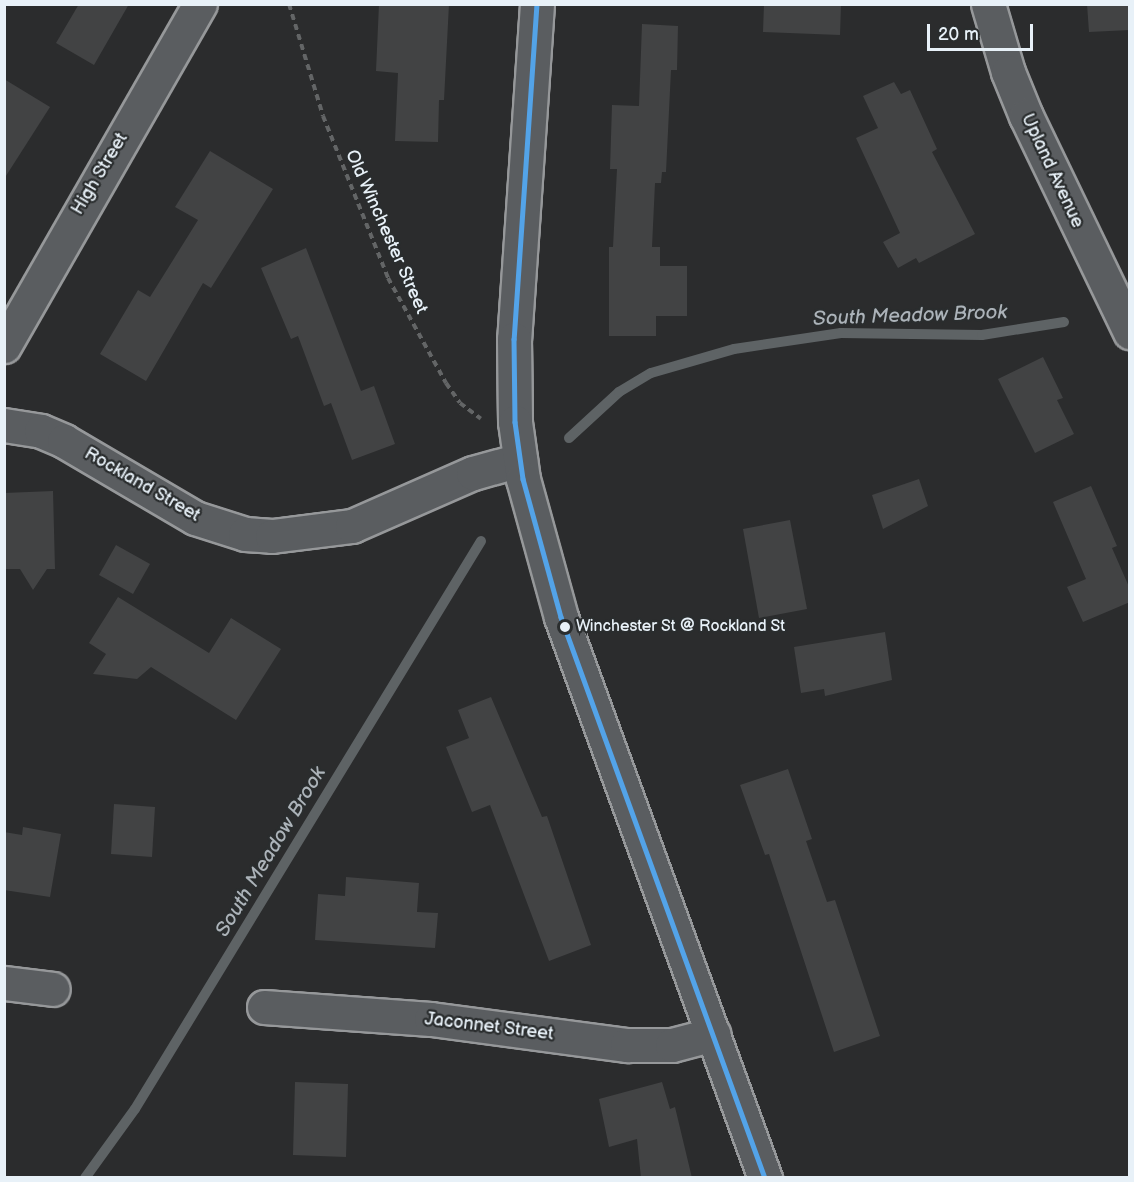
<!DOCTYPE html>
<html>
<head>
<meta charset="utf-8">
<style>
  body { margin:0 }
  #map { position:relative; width:1134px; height:1182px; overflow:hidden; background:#2b2c2d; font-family:"Balsamiq Sans",sans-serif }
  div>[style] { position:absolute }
  .stream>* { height:10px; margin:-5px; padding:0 5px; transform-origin:5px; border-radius:5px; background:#5e6365 }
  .building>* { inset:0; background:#424344 }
  .path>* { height:4px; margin-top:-2px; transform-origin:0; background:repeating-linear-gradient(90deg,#636566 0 6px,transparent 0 10.5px) }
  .roads { filter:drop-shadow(2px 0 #96989a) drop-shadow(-2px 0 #96989a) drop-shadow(0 2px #96989a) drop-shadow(0 -2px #96989a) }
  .street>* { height:33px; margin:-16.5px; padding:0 16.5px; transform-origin:16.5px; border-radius:16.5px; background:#5a5d60 }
  .secondary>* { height:33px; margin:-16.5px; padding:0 16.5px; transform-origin:16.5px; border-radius:16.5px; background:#5a5d60 }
  .bus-1>* { height:4.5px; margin:-2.25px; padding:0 2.25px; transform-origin:2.25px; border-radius:2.25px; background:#53a3e8 }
  .dots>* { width:16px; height:16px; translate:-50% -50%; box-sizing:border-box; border:3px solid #2a2d2e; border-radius:50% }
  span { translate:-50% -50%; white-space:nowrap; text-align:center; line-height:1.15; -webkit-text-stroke:4.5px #2a2d2e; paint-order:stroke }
  .bus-label { font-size:16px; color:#e8f1f8 }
  .left { translate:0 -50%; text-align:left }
  .street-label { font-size:18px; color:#e8f1f8 }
  .water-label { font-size:20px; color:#acb3b9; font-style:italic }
  .frame { position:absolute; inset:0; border:6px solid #e8f1f8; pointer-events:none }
  .scale { position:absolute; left:927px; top:24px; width:106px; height:27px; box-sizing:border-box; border:3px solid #e8f1f8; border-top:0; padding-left:8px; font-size:18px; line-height:21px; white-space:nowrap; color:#e8f1f8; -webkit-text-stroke:4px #2a2d2e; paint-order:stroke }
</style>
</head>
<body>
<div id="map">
  <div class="stream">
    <div style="left:569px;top:438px;width:68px;rotate:-42.6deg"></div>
    <div style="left:619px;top:392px;width:37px;rotate:-31deg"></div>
    <div style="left:651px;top:373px;width:86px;rotate:-16.1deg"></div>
    <div style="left:734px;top:349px;width:108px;rotate:-8.5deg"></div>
    <div style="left:841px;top:333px;width:141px;rotate:0.8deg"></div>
    <div style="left:982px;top:335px;width:83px;rotate:-9deg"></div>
    <div style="left:85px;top:1178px;width:85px;rotate:-54.1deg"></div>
    <div style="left:135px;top:1109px;width:665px;rotate:-58.65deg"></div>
  </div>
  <div class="building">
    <div style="clip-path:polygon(79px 4px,129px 4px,94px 65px,56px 43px)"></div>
    <div style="clip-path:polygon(379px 4px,449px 4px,444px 100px,439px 100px,438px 142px,395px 141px,398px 73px,376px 71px)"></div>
    <div style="clip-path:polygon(764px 4px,841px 4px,840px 35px,763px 32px)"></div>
    <div style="clip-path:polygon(1087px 4px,1130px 4px,1130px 30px,1089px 32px)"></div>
    <div style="clip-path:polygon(642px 24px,678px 26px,677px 70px,671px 70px,666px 172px,662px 172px,661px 183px,655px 183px,652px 247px,660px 247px,660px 266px,687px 266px,687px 316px,656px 316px,656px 336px,609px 336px,609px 247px,613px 247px,617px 169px,610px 169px,612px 105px,639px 106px)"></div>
    <div style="clip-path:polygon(4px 79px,50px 107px,4px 179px)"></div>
    <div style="clip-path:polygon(894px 82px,901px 94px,910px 90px,937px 149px,932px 152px,975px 234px,919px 263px,916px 258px,898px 268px,883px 242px,900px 233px,856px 138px,878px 128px,863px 96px)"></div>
    <div style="clip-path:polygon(210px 151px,273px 189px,211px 288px,203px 283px,146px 381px,100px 354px,138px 290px,150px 297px,198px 220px,175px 207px)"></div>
    <div style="clip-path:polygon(306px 248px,361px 391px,374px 386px,395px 444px,352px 460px,331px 403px,324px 406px,298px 336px,291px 339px,261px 268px)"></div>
    <div style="clip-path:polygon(1043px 357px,1063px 398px,1057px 400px,1074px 434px,1035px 453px,998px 379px)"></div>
    <div style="clip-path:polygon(919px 479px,928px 506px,883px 529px,872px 495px)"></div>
    <div style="clip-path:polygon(1091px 486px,1117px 546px,1112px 548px,1130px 589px,1130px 602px,1083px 622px,1067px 587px,1086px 579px,1053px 502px)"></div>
    <div style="clip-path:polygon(53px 491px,55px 569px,47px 569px,33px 590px,20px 569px,4px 569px,4px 493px)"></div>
    <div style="clip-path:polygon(790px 520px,807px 609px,759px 618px,743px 529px)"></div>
    <div style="clip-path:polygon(116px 545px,150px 564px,133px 594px,99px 575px)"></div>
    <div style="clip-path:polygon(118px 597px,209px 653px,231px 618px,281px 649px,236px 720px,151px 667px,137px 679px,93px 674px,106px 654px,89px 643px)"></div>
    <div style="clip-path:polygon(885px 632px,892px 680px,825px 696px,824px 689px,801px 693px,794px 647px)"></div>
    <div style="clip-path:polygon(491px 697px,542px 817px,547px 816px,591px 945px,549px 961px,490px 805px,472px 812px,446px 747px,469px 738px,458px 710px)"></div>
    <div style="clip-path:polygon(788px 769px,812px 839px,806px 841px,827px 902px,835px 900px,880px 1036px,834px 1052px,769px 854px,765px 855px,740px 785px)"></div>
    <div style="clip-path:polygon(114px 804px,155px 807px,152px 857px,111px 854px)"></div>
    <div style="clip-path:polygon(23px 827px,61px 834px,50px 897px,4px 890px,4px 832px,22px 835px)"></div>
    <div style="clip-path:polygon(346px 877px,419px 883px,417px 912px,438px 913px,435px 948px,315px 940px,318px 894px,345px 896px)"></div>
    <div style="clip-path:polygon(295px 1082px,348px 1084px,346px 1157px,293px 1155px)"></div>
    <div style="clip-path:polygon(662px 1082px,670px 1109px,675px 1107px,692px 1178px,641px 1178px,637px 1139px,609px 1147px,599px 1099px)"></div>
  </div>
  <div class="path">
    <div style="left:289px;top:4px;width:117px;rotate:73.1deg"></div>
    <div style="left:323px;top:116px;width:175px;rotate:68.1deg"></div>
    <div style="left:388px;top:278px;width:120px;rotate:61.1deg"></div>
    <div style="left:446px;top:383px;width:24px;rotate:55deg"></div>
    <div style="left:460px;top:403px;width:26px;rotate:37deg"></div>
  </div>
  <div class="roads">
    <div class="street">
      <div style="left:988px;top:4px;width:71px;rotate:73.6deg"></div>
      <div style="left:1008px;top:72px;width:48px;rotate:67.8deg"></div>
      <div style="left:1026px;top:116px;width:240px;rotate:64.3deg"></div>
      <div style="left:4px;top:346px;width:394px;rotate:-60.2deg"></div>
      <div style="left:4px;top:425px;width:37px;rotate:9deg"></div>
      <div style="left:41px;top:431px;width:25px;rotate:23deg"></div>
      <div style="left:64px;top:441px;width:152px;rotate:30.4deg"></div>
      <div style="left:195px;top:518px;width:52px;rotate:17.7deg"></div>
      <div style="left:245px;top:534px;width:27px;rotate:4deg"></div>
      <div style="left:272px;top:536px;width:81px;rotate:-7.1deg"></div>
      <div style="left:352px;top:526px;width:132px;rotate:-23.7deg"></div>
      <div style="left:473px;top:473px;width:49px;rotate:-15.5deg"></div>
      <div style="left:4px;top:983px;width:49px;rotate:7deg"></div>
      <div style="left:264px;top:1007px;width:167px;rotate:4.1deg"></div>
      <div style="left:431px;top:1019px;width:198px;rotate:7.6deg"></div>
      <div style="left:627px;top:1045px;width:45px"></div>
      <div style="left:672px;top:1045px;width:43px;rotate:-14.7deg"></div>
    </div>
    <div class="secondary">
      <div style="left:537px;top:4px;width:336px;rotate:93.9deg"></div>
      <div style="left:514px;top:339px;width:83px;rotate:89.3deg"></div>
      <div style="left:515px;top:422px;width:58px;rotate:82deg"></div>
      <div style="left:523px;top:479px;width:143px;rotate:74.6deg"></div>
      <div style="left:561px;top:617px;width:597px;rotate:70.02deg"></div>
    </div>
  </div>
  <div class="bus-1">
    <div style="left:537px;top:4px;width:336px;rotate:93.9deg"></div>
    <div style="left:514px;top:339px;width:83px;rotate:89.3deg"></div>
    <div style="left:515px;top:422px;width:58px;rotate:82deg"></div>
    <div style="left:523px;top:479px;width:143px;rotate:74.6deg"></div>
    <div style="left:561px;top:617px;width:597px;rotate:70.02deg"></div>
  </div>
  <div class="dots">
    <div style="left:565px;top:627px;background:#e8f1f8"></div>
  </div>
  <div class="bus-label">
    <span class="left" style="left:576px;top:627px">Winchester St @ Rockland St</span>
  </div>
  <div class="street-label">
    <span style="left:1052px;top:171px;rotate:65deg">Upland Avenue</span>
    <span style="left:100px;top:174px;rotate:-59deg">High Street</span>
    <span style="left:386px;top:232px;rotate:66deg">Old Winchester Street</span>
    <span style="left:142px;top:485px;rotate:30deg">Rockland Street</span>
    <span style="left:489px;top:1027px;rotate:7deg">Jaconnet Street</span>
  </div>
  <div class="water-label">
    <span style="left:910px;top:316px;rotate:-2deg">South Meadow Brook</span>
    <span style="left:271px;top:852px;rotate:-59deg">South Meadow Brook</span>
  </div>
  <div class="frame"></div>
  <div class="scale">20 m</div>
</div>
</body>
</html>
